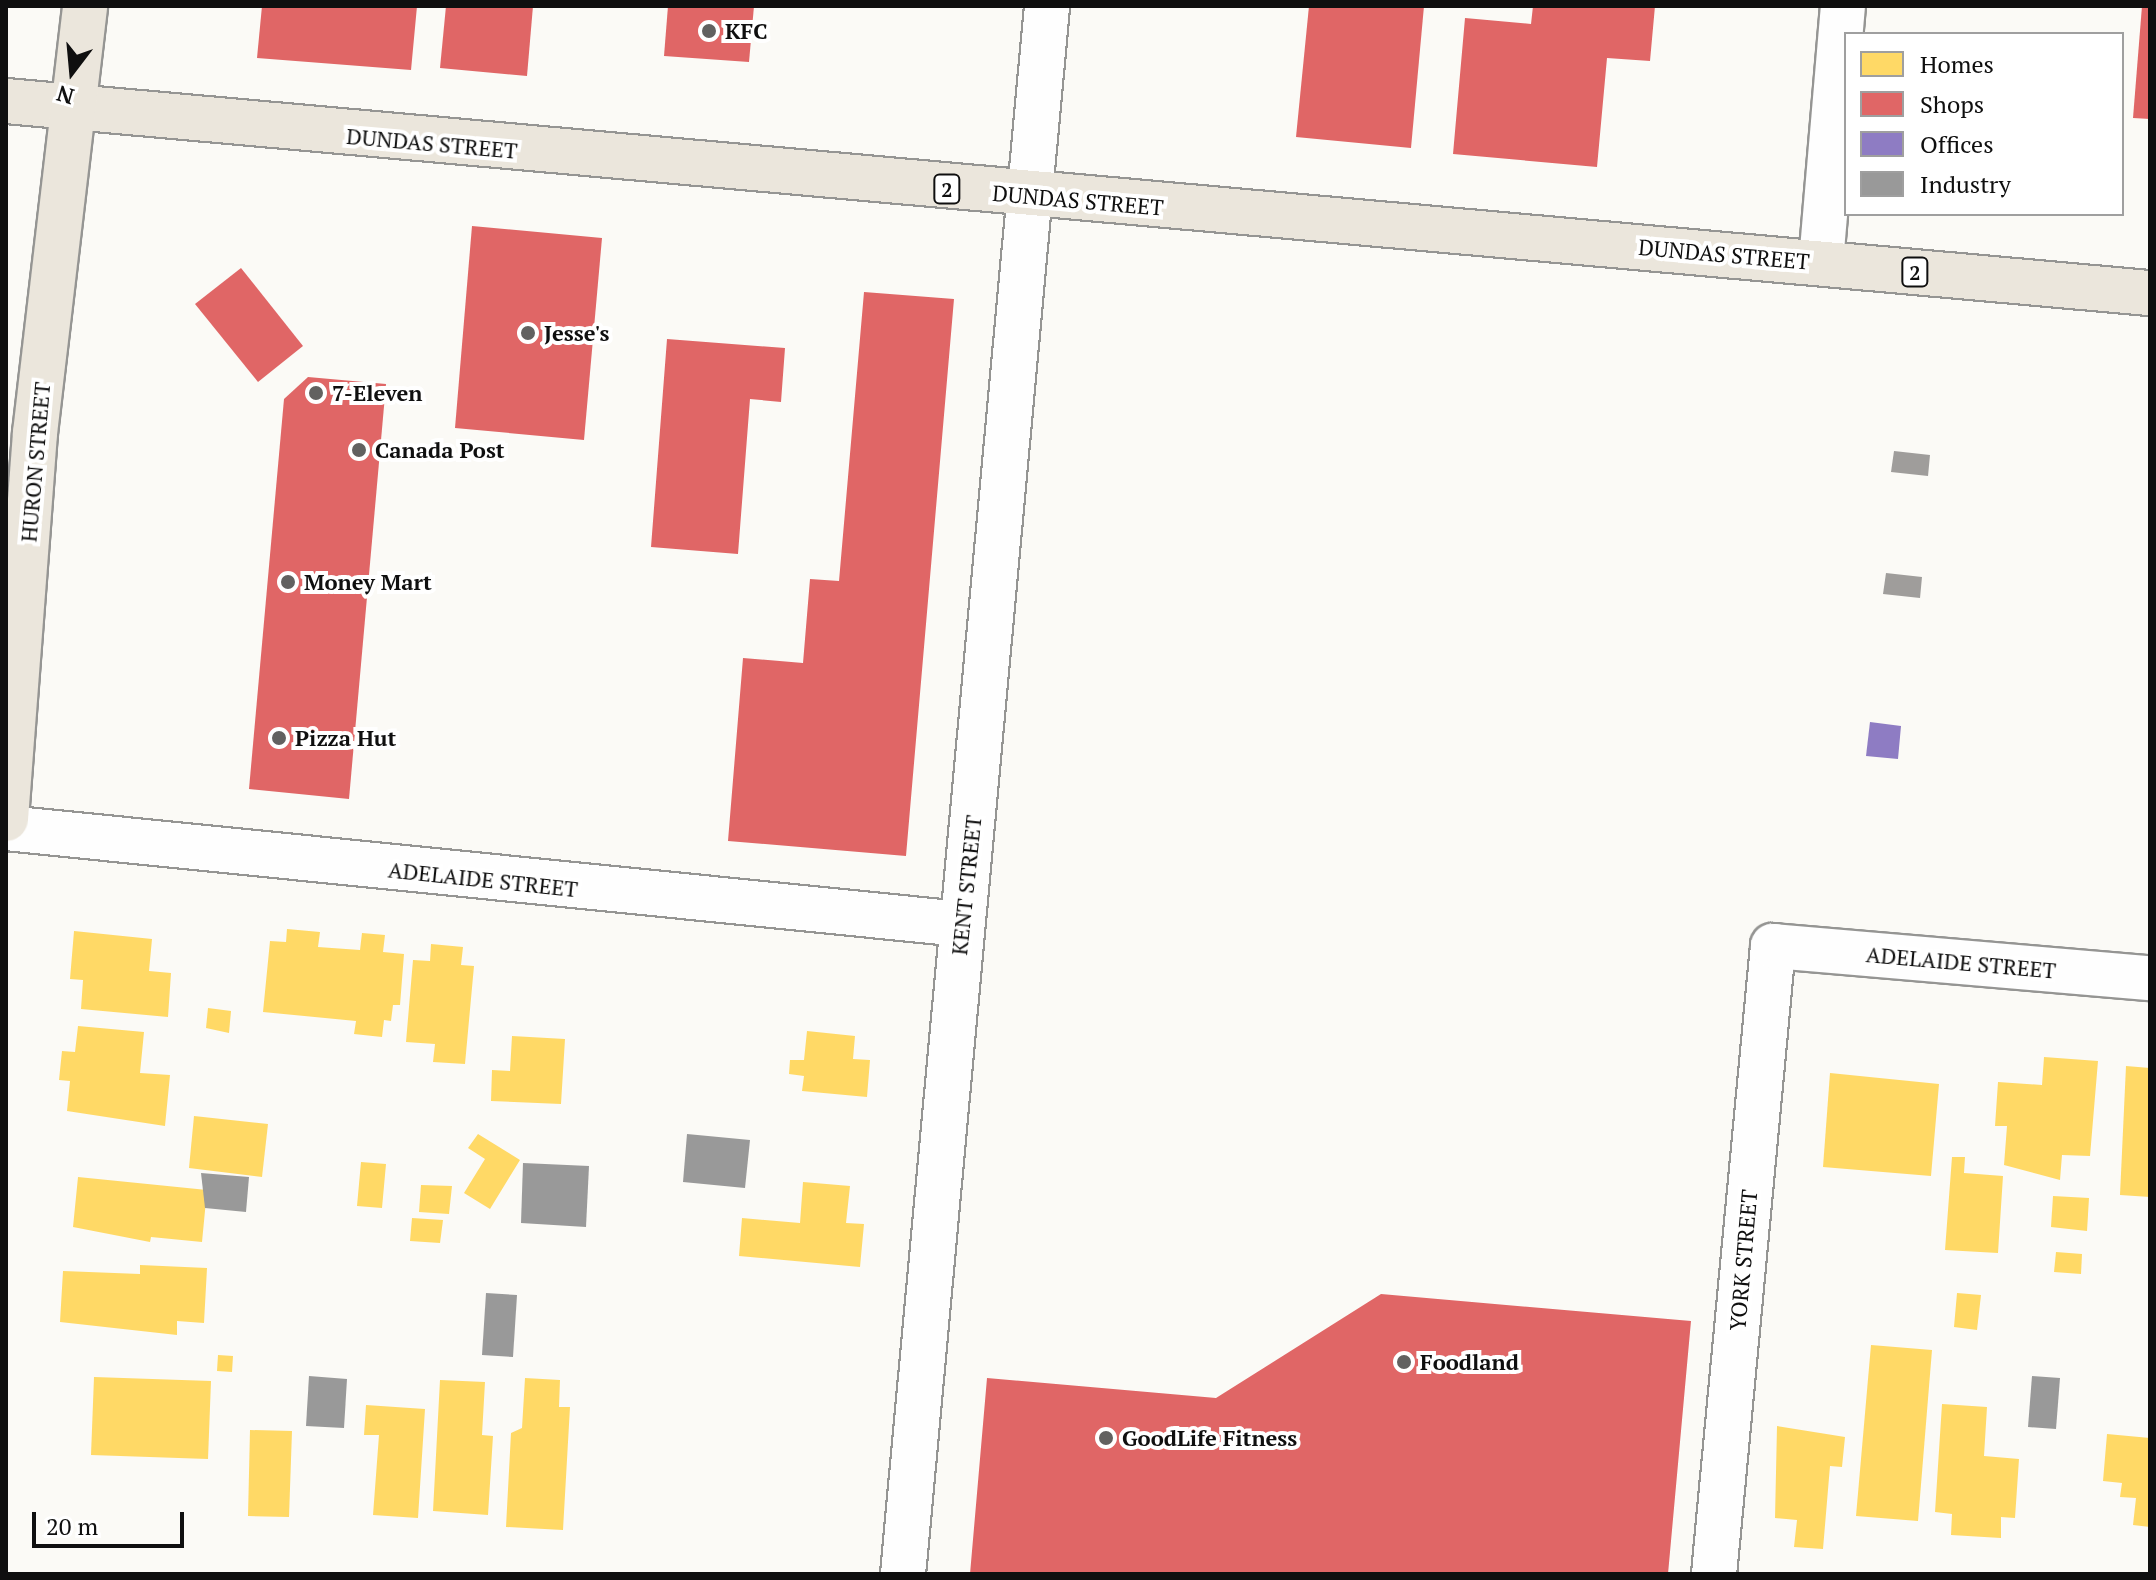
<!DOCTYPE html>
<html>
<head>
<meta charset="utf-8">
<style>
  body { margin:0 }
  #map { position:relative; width:2156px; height:1580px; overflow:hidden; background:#fbfaf6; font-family:"PT Serif",serif }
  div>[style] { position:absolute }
  .homes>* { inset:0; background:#ffd966 }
  .shops>* { inset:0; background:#e06666 }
  .offices>* { inset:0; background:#8e7cc3 }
  .industry>* { inset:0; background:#999 }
  .building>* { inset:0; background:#9f9d9b }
  .roads { filter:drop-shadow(2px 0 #959593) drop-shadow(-2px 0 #959593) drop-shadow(0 2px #959593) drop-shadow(0 -2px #959593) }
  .minor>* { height:44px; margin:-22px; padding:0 22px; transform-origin:22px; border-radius:22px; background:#fefefe }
  .major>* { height:44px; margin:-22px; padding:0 22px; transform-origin:22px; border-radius:22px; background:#ebe6dc }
  .dots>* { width:22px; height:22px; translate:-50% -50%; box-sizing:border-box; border:4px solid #fff; border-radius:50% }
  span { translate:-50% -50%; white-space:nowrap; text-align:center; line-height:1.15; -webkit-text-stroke:8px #fff; paint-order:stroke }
  .shield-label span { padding:2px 6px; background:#fff; border:2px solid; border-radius:6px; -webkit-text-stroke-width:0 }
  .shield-label { font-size:20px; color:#0f0f0f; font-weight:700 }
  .poi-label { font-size:22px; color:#0f0f0f; font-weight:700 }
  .left { translate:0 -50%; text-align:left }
  .street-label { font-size:22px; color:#0f0f0f }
  .frame { position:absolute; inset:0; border:8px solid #0f0f0f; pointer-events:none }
  .legend { position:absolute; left:1844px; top:32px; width:280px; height:184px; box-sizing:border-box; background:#fff; border:2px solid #9f9f9f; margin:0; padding:10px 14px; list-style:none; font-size:24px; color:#0f0f0f }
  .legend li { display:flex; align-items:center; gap:16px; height:40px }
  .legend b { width:40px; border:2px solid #9f9f9f }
  .north { position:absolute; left:32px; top:32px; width:80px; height:80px; -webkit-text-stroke:6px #fff; paint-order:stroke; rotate:196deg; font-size:22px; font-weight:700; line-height:32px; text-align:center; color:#0f0f0f }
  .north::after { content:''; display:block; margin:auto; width:28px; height:36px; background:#0f0f0f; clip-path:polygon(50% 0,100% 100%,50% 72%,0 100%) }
  .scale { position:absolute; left:32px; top:1512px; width:152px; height:36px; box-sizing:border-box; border:4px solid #0f0f0f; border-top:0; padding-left:10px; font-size:24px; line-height:28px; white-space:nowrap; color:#0f0f0f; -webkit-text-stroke:6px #fff; paint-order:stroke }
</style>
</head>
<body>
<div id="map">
  <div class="homes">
    <div style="clip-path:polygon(287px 929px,320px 932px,318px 947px,360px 950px,362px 933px,385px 935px,383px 952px,404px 954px,400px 1005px,393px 1005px,391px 1021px,384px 1020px,382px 1037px,354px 1034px,356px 1021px,263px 1012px,270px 941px,286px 942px)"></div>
    <div style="clip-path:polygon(74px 931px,152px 939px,149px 971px,171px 973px,168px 1017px,81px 1009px,83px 980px,70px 979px)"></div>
    <div style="clip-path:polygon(431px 944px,463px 947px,461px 965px,474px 966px,465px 1064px,433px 1062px,435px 1044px,406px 1042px,413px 960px,430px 961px)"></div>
    <div style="clip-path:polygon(208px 1008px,231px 1011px,229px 1033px,206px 1028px)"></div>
    <div style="clip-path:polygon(78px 1026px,144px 1032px,140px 1073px,170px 1075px,165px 1126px,67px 1111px,70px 1081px,59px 1080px,62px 1051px,75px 1052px)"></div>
    <div style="clip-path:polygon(807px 1031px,855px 1036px,853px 1059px,870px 1060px,867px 1097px,802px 1091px,804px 1076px,789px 1074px,790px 1060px,804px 1060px)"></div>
    <div style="clip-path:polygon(512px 1036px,565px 1039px,561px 1104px,491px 1101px,492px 1070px,510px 1071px)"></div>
    <div style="clip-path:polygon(2044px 1057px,2098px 1061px,2090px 1156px,2062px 1155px,2060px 1180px,2004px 1165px,2007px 1126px,1995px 1126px,1998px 1082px,2042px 1085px)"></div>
    <div style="clip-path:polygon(2126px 1066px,2150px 1068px,2150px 1197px,2120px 1195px)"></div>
    <div style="clip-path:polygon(1830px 1073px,1939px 1084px,1931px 1176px,1823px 1167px)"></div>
    <div style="clip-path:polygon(194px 1116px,268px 1124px,262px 1177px,189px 1168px)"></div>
    <div style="clip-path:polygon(478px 1134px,520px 1160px,490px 1209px,464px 1193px,485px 1159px,468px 1148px)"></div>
    <div style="clip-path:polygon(1952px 1157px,1965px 1157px,1964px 1173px,2003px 1176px,1998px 1253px,1945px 1250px)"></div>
    <div style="clip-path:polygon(361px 1162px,386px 1164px,382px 1208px,357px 1206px)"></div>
    <div style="clip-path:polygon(78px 1177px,207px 1190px,202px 1242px,151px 1237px,150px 1242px,73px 1227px)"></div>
    <div style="clip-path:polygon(803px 1182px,850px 1186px,846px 1223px,864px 1224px,860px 1267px,739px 1256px,742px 1218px,800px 1223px)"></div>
    <div style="clip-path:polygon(421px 1185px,452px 1186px,449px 1214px,419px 1212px)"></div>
    <div style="clip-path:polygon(2053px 1196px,2089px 1198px,2087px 1231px,2051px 1227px)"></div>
    <div style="clip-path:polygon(412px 1218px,443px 1220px,440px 1243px,410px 1241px)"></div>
    <div style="clip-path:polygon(2056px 1252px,2082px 1254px,2081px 1274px,2054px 1272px)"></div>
    <div style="clip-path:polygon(140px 1265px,207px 1268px,204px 1323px,177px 1321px,177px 1335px,60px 1322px,63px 1271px,140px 1274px)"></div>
    <div style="clip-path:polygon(1957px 1293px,1981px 1295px,1977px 1330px,1954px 1327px)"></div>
    <div style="clip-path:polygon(1871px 1345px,1932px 1350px,1918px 1521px,1856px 1516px)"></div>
    <div style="clip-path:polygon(218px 1355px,233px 1356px,232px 1372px,217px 1371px)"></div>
    <div style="clip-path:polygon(94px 1377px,211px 1381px,208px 1459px,91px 1455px)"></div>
    <div style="clip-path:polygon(525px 1378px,560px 1380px,559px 1407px,570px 1407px,563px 1530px,506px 1527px,511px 1433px,522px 1428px)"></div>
    <div style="clip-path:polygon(440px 1380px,485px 1382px,482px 1435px,493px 1436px,488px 1515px,433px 1511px)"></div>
    <div style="clip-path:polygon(1942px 1404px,1987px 1407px,1984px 1456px,2019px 1459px,2015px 1518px,2001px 1517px,2001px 1538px,1951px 1535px,1952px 1514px,1935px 1512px)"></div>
    <div style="clip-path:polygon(366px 1405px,425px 1409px,418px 1518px,373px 1515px,379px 1435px,364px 1435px)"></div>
    <div style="clip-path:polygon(1777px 1426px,1845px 1437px,1842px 1467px,1830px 1466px,1823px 1549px,1794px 1547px,1797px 1520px,1775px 1518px)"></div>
    <div style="clip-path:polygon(250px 1430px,292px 1431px,289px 1517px,248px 1516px)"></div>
    <div style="clip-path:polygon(2107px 1434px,2150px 1438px,2150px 1527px,2133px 1525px,2136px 1498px,2120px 1497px,2122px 1483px,2103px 1481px)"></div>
  </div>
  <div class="shops">
    <div style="clip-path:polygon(262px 6px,417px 6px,411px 70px,257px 58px)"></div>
    <div style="clip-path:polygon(446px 6px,533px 6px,527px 76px,440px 68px)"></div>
    <div style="clip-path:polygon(668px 6px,754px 6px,749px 62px,664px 56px)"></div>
    <div style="clip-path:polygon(1309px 6px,1424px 6px,1411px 148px,1296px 137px)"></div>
    <div style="clip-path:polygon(1533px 6px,1655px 6px,1650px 61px,1607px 58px,1597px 167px,1453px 154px,1465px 18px,1531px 24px)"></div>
    <div style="clip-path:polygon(2142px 6px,2150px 6px,2150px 119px,2133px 118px)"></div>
    <div style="clip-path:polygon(472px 226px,602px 238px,584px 440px,455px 428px)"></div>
    <div style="clip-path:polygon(241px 268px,303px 346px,258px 382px,195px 304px)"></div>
    <div style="clip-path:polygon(864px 292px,954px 299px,906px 856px,728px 841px,743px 658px,803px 663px,810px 579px,839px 581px)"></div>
    <div style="clip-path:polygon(667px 339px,785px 348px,781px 402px,750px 399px,738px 554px,651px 547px)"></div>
    <div style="clip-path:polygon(308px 377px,386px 384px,349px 799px,249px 789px,284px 399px)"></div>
    <div style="clip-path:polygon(1381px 1294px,1691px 1321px,1668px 1574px,970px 1574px,987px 1378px,1216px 1398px)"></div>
  </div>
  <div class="offices">
    <div style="clip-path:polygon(1870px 722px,1901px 726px,1898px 759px,1866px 756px)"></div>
  </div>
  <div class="industry">
    <div style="clip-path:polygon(687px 1134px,750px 1140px,745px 1188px,683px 1182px)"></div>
    <div style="clip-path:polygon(523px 1163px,589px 1166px,586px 1227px,521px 1223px)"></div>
    <div style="clip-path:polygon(201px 1173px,249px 1177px,246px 1212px,205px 1208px)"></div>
    <div style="clip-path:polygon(486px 1293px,517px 1295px,513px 1357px,482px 1355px)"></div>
    <div style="clip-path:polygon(309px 1376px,347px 1379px,344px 1428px,306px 1426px)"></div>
    <div style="clip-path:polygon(2032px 1376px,2060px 1378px,2056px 1429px,2028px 1427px)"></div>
  </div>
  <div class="building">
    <div style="clip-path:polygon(1894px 451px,1930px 455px,1928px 476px,1891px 472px)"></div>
    <div style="clip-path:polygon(1886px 573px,1922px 577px,1920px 598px,1883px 594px)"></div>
  </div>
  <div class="roads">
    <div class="minor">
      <div style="left:1821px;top:262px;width:257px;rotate:-85.1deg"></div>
      <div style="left:6px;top:828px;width:960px;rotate:5.74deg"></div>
      <div style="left:903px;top:1574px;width:1575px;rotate:-84.75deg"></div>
      <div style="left:1714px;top:1574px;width:631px;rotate:-84.63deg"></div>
      <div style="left:1773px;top:946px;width:378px;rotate:4.9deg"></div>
    </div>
    <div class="major">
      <div style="left:6px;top:101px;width:2153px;rotate:5.12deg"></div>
      <div style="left:6px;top:819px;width:387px;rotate:-85.7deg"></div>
      <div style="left:35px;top:433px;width:430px;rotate:-83.3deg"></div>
    </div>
  </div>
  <div class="dots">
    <div style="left:709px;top:31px;background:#626160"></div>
    <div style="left:528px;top:333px;background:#626160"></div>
    <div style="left:316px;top:393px;background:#626160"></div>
    <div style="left:359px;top:450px;background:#626160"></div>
    <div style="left:288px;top:582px;background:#626160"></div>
    <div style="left:279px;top:738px;background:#626160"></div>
    <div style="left:1404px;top:1362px;background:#626160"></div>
    <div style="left:1106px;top:1438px;background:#626160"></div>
  </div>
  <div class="shield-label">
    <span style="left:947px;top:189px">2</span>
    <span style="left:1915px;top:272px">2</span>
  </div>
  <div class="poi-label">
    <span class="left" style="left:725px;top:31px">KFC</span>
    <span class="left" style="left:544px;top:333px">Jesse's</span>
    <span class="left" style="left:332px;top:393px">7-Eleven</span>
    <span class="left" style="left:375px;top:450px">Canada Post</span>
    <span class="left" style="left:304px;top:582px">Money Mart</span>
    <span class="left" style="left:295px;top:738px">Pizza Hut</span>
    <span class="left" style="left:1420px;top:1362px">Foodland</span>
    <span class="left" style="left:1122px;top:1438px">GoodLife Fitness</span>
  </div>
  <div class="street-label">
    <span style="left:432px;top:143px;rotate:5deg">DUNDAS STREET</span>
    <span style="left:1078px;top:200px;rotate:5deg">DUNDAS STREET</span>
    <span style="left:1724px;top:254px;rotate:5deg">DUNDAS STREET</span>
    <span style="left:35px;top:462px;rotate:-85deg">HURON STREET</span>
    <span style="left:483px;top:879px;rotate:6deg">ADELAIDE STREET</span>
    <span style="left:966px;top:885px;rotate:-84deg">KENT STREET</span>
    <span style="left:1961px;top:962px;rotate:5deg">ADELAIDE STREET</span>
    <span style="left:1743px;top:1260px;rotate:-85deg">YORK STREET</span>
  </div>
  <div class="frame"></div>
  <ul class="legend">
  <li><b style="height:22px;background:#ffd966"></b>Homes</li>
  <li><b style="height:22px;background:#e06666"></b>Shops</li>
  <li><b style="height:22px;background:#8e7cc3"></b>Offices</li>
  <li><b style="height:22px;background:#999"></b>Industry</li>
  </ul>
  <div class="north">N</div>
  <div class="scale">20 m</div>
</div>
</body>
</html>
